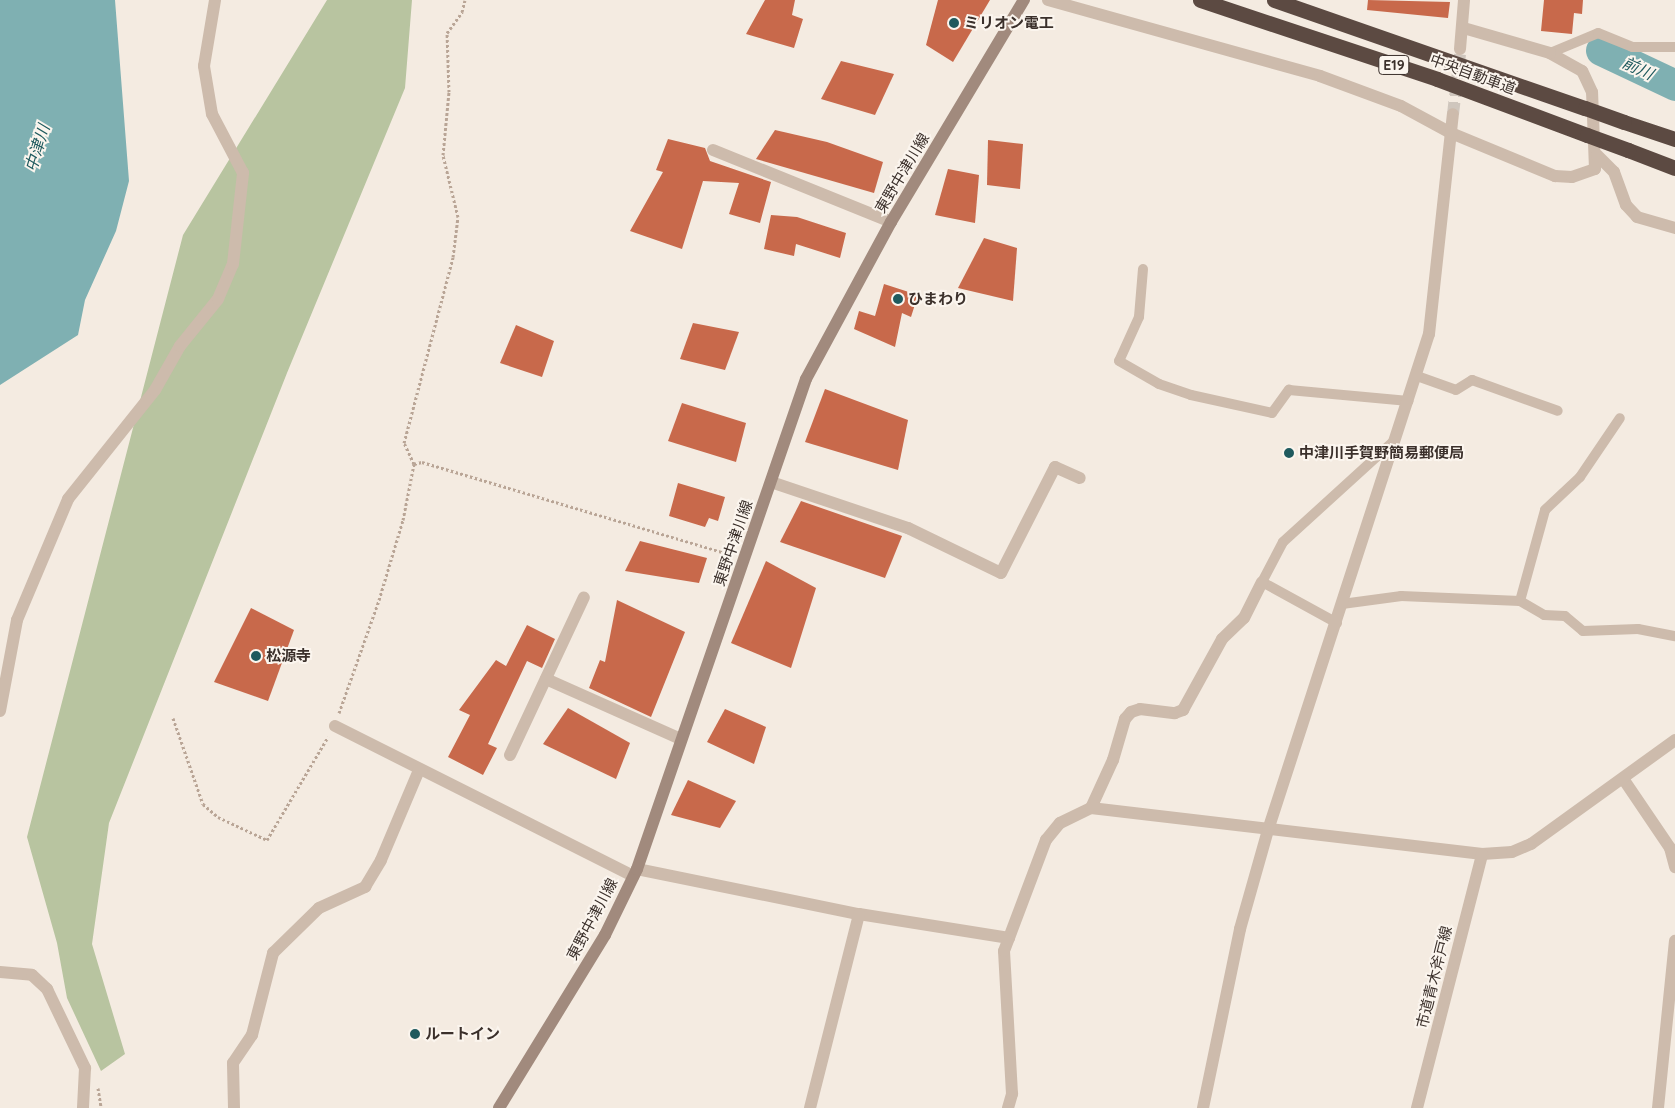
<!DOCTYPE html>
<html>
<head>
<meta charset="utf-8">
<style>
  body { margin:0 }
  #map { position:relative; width:1675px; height:1108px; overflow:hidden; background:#f4ebe1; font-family:Quicksand,"Noto Sans JP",sans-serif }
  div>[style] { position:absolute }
  .green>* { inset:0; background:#b8c4a0 }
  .water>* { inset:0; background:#7fb0b2 }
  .river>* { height:31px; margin:-15.5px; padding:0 15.5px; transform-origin:15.5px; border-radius:15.5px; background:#7fb0b2 }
  .building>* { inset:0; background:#c8694b }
  .minor-tunnel>* { height:12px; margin-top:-6px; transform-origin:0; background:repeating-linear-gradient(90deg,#cfc6bd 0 12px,transparent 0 18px) }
  .path>* { height:3px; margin-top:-1.5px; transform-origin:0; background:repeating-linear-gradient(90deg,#b9a596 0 2.5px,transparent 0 5px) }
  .service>* { height:10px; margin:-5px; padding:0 5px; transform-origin:5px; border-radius:5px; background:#cdbbac }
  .minor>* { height:12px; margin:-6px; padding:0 6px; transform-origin:6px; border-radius:6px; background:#cdbbac }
  .tertiary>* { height:12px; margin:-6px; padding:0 6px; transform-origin:6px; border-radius:6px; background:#cdbbac }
  .secondary>* { height:12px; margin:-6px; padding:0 6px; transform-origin:6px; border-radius:6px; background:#a18a7d }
  .motorway>* { height:15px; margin:-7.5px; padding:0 7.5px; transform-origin:7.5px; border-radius:7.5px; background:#5c4a42 }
  .motorway-bridge>* { height:15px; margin:-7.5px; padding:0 7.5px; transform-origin:7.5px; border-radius:7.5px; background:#5c4a42 }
  .dots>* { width:14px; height:14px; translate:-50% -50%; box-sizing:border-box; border:2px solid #fbf5ee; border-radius:50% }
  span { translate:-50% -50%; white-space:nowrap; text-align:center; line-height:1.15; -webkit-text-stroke:4px #fbf5ee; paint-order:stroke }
  .shield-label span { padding:1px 4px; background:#fbf5ee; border:1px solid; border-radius:4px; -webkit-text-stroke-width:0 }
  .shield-label { font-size:14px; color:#3b302b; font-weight:700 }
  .poi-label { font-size:15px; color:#3b302b; font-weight:700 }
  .left { translate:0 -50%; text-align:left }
  .street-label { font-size:15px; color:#3b302b }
  .water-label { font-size:16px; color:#1f5a5e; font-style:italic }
</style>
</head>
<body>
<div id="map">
  <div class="green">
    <div style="clip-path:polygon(327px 0,412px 0,405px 88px,287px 373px,109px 823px,92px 944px,125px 1054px,101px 1071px,67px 998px,57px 943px,27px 837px,183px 235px)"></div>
  </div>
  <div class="water">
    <div style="clip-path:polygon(0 0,115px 0,129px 181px,116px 231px,85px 300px,78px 335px,0 385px)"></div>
  </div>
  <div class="river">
    <div style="left:1601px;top:50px;width:82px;rotate:25.3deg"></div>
  </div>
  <div class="building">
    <div style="clip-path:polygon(765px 0,795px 0,792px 15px,803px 19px,794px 48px,746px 34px)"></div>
    <div style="clip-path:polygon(938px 0,990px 0,953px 62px,926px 45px)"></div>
    <div style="clip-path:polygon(1368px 0,1450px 2px,1448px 18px,1367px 10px)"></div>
    <div style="clip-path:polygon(1544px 0,1583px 0,1582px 14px,1574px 13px,1572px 34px,1541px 31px)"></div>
    <div style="clip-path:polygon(841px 61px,894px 74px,875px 115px,821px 99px)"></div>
    <div style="clip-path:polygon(775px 130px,827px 142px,883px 162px,874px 193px,756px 159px)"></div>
    <div style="clip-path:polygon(668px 139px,705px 148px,710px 161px,771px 182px,760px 223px,729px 214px,739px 183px,703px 181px,682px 249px,630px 231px,663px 172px,656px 170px)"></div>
    <div style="clip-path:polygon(988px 140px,1023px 144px,1020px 189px,987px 185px)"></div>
    <div style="clip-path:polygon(948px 169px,979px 175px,975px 223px,935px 215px)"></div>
    <div style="clip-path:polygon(771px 215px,797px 217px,846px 233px,840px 258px,796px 244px,794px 256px,764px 249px)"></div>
    <div style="clip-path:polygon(984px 238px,1017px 248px,1013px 301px,958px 288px)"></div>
    <div style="clip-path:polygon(884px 284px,918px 295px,911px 317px,902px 313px,895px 347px,854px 329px,859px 311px,875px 316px)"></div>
    <div style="clip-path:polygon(693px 323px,739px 332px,725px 370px,680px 359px)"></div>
    <div style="clip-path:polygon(516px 325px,554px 341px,542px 377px,500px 363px)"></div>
    <div style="clip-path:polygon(825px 389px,908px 420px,898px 470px,805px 442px)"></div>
    <div style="clip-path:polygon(682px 403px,746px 423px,736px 462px,668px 441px)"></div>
    <div style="clip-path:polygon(678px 483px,725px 497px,718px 521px,709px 518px,705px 527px,669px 516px)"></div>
    <div style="clip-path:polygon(801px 501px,902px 536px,885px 578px,780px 542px)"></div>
    <div style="clip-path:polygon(640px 541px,707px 558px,699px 583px,625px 571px)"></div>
    <div style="clip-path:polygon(766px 561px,816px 588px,791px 668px,731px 643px)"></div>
    <div style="clip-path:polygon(617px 600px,685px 632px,651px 717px,589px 688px,600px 660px,605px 662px)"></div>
    <div style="clip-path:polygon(251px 608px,294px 630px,268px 701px,214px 682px)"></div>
    <div style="clip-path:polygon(527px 625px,555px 639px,542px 668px,527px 661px,488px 744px,497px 748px,483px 775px,448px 757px,470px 715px,459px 710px,496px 660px,506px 666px)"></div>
    <div style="clip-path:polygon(568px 708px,630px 743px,616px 779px,543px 744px)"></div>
    <div style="clip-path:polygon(725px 709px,766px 727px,754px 764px,707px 742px)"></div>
    <div style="clip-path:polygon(688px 780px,736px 801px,720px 828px,671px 815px)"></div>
  </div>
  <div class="minor-tunnel">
    <div style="left:1453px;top:114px;width:60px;rotate:-83.3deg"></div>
  </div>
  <div class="path">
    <div style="left:414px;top:464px;width:8px;rotate:-14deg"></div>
    <div style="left:422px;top:462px;width:324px;rotate:16.7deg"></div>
    <div style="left:339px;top:713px;width:120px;rotate:-70.5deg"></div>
    <div style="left:379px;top:600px;width:84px;rotate:-73.3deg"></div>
    <div style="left:403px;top:520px;width:57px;rotate:-78.9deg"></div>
    <div style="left:414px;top:464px;width:23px;rotate:-115deg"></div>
    <div style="left:404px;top:443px;width:192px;rotate:-75.2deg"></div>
    <div style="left:453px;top:257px;width:40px;rotate:-82.9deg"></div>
    <div style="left:458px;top:217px;width:64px;rotate:-103.6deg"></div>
    <div style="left:443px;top:155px;width:63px;rotate:-84.6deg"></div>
    <div style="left:449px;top:92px;width:59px;rotate:-91.9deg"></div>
    <div style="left:447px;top:33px;width:26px;rotate:-54deg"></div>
    <div style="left:462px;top:12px;width:12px;rotate:-76deg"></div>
    <div style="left:173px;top:718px;width:91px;rotate:70.8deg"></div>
    <div style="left:203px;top:804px;width:20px;rotate:41deg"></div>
    <div style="left:218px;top:817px;width:54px;rotate:25.1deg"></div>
    <div style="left:267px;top:840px;width:120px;rotate:-59.4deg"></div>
    <div style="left:98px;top:1088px;width:20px;rotate:81deg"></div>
  </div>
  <div class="service">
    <div style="left:1550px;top:53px;width:52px;rotate:-22.6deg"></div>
    <div style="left:1598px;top:33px;width:37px;rotate:22deg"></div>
    <div style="left:1632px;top:47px;width:43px"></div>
    <div style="left:1143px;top:269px;width:48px;rotate:94.8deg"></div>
    <div style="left:1139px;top:317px;width:48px;rotate:114.4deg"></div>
    <div style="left:1119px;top:361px;width:46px;rotate:29.9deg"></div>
    <div style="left:1159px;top:384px;width:34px;rotate:19deg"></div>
    <div style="left:1191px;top:395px;width:83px;rotate:12.5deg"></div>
    <div style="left:1272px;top:413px;width:29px;rotate:-54deg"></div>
    <div style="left:1289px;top:390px;width:120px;rotate:5.3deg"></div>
    <div style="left:1417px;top:376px;width:41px;rotate:19.7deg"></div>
    <div style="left:1456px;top:390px;width:19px;rotate:-32deg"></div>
    <div style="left:1472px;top:380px;width:91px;rotate:19.8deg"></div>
    <div style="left:1520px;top:601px;width:94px;rotate:-74.6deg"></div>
    <div style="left:1545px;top:510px;width:48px;rotate:-43.3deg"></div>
    <div style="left:1580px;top:477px;width:71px;rotate:-55.9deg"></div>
    <div style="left:1342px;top:604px;width:60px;rotate:-7.7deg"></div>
    <div style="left:1401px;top:596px;width:119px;rotate:2.4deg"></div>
    <div style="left:1520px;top:601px;width:28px;rotate:30deg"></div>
    <div style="left:1544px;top:615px;width:21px;rotate:3deg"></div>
    <div style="left:1565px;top:616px;width:23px;rotate:40deg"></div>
    <div style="left:1583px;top:631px;width:55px;rotate:-2.1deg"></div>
    <div style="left:1638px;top:629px;width:38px;rotate:11deg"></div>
    <div style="left:1337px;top:623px;width:85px;rotate:-151.3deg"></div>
    <div style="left:1262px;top:582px;width:45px;rotate:-62.3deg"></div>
    <div style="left:1283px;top:542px;width:150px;rotate:-42.3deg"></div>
  </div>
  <div class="minor">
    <div style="left:1048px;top:0;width:282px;rotate:15.6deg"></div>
    <div style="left:1320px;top:76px;width:86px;rotate:20.3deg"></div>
    <div style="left:1401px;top:106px;width:57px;rotate:28.4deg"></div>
    <div style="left:1451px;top:133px;width:113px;rotate:22.5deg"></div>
    <div style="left:1555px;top:176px;width:17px;rotate:3deg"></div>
    <div style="left:1572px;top:177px;width:24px;rotate:-19deg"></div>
    <div style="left:1595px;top:169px;width:77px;rotate:-92.2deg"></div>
    <div style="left:1592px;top:92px;width:23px;rotate:-115deg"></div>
    <div style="left:1582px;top:71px;width:37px;rotate:-151deg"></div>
    <div style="left:1550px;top:53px;width:90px;rotate:-163.8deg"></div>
    <div style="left:1460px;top:49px;width:49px;rotate:-85.3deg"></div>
    <div style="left:713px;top:150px;width:192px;rotate:22deg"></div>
    <div style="left:1597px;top:155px;width:24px;rotate:45deg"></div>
    <div style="left:1614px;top:172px;width:35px;rotate:70deg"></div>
    <div style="left:1626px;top:205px;width:16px;rotate:47deg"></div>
    <div style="left:1637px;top:217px;width:40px;rotate:16deg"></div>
    <div style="left:771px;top:482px;width:145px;rotate:18.6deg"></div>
    <div style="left:908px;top:528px;width:103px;rotate:25.8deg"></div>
    <div style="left:1001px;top:573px;width:119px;rotate:-63deg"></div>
    <div style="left:1055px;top:467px;width:27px;rotate:24deg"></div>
    <div style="left:546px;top:679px;width:148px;rotate:24deg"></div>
    <div style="left:0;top:711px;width:93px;rotate:-79.4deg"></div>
    <div style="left:17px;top:620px;width:131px;rotate:-67.1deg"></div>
    <div style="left:68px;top:499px;width:139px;rotate:-51.4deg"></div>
    <div style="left:155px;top:390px;width:51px;rotate:-60.4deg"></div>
    <div style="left:180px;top:346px;width:60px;rotate:-51deg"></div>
    <div style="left:218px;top:299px;width:38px;rotate:-67deg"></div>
    <div style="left:233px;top:264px;width:92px;rotate:-83.7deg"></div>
    <div style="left:243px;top:173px;width:67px;rotate:-117.7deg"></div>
    <div style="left:212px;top:114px;width:49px;rotate:-99.5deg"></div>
    <div style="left:204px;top:66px;width:67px;rotate:-80.5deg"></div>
    <div style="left:335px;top:726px;width:334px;rotate:26.7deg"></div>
    <div style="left:510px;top:755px;width:174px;rotate:-64.9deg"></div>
    <div style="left:1624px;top:780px;width:82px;rotate:55.9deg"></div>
    <div style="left:1670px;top:848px;width:20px;rotate:75deg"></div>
    <div style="left:1091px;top:808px;width:53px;rotate:-65.4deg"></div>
    <div style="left:1113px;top:760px;width:43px;rotate:-73.7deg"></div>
    <div style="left:1125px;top:719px;width:9px;rotate:-49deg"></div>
    <div style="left:1131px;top:712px;width:9px;rotate:-18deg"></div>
    <div style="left:1140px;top:709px;width:35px;rotate:7deg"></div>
    <div style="left:1175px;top:713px;width:9px;rotate:-21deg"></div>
    <div style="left:1183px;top:710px;width:81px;rotate:-61.2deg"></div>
    <div style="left:1222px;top:639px;width:30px;rotate:-44deg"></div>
    <div style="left:1244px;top:618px;width:40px;rotate:-63.4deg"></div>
    <div style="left:637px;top:869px;width:227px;rotate:11.5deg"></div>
    <div style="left:859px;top:914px;width:152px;rotate:9.1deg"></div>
    <div style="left:0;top:972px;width:32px;rotate:5deg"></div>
    <div style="left:32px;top:975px;width:21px;rotate:43deg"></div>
    <div style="left:47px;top:989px;width:88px;rotate:64.3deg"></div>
    <div style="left:85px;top:1068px;width:40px;rotate:92.9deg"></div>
    <div style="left:234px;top:1108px;width:45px;rotate:-91.3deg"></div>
    <div style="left:233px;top:1063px;width:34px;rotate:-56deg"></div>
    <div style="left:252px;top:1035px;width:85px;rotate:-75.6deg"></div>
    <div style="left:273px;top:953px;width:64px;rotate:-44.4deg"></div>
    <div style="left:319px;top:908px;width:51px;rotate:-24.5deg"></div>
    <div style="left:365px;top:887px;width:31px;rotate:-59deg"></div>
    <div style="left:381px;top:860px;width:98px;rotate:-67.1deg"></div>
    <div style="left:810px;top:1108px;width:200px;rotate:-75.8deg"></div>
    <div style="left:1008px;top:1108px;width:15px;rotate:-74deg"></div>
    <div style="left:1012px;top:1094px;width:143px;rotate:-93.2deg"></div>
    <div style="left:1004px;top:951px;width:119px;rotate:-69.3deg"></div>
    <div style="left:1046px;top:840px;width:22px;rotate:-51deg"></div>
    <div style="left:1060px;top:823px;width:34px;rotate:-26deg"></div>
    <div style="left:1091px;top:808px;width:394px;rotate:6.7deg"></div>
    <div style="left:1482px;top:854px;width:30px;rotate:-4deg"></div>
    <div style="left:1512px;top:852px;width:21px;rotate:-23deg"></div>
    <div style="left:1531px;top:844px;width:178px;rotate:-35.8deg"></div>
    <div style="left:1203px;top:1108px;width:183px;rotate:-78.3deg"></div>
    <div style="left:1240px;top:929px;width:103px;rotate:-74.2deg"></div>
    <div style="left:1268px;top:830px;width:521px;rotate:-72.02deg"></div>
    <div style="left:1429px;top:334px;width:221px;rotate:-83.8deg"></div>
    <div style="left:1658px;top:1108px;width:168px;rotate:-84.2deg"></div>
  </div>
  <div class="tertiary">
    <div style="left:1417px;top:1108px;width:262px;rotate:-75.6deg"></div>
  </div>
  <div class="secondary">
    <div style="left:499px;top:1108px;width:203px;rotate:-58.5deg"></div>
    <div style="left:605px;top:935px;width:73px;rotate:-64.1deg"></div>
    <div style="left:637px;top:869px;width:518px;rotate:-70.97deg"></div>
    <div style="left:806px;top:379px;width:179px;rotate:-61.6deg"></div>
    <div style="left:891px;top:222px;width:259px;rotate:-59.1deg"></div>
  </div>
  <div class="motorway">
    <div style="left:1200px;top:0;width:250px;rotate:18.4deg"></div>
    <div style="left:1437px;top:79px;width:160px;rotate:20.5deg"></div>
    <div style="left:1274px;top:0;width:329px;rotate:19.2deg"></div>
    <div style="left:1624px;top:122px;width:54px;rotate:18.4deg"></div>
    <div style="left:1628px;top:150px;width:50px;rotate:21deg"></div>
  </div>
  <div class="motorway-bridge">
    <div style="left:1585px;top:108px;width:41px;rotate:19.7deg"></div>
    <div style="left:1587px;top:135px;width:44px;rotate:20.1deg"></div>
  </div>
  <div class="dots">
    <div style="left:954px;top:23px;background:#1f5a5e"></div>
    <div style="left:898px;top:299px;background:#1f5a5e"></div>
    <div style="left:1289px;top:453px;background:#1f5a5e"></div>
    <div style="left:256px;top:656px;background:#1f5a5e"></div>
    <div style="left:415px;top:1034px;background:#1f5a5e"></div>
  </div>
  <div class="shield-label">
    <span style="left:1394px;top:65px">E19</span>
  </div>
  <div class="poi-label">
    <span class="left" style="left:964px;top:23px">ミリオン電工</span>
    <span class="left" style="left:908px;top:299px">ひまわり</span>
    <span class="left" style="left:1299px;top:453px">中津川手賀野簡易郵便局</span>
    <span class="left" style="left:266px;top:656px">松源寺</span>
    <span class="left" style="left:425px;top:1034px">ルートイン</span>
  </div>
  <div class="street-label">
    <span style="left:1473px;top:74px;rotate:20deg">中央自動車道</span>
    <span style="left:902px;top:173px;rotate:-59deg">東野中津川線</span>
    <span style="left:733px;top:543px;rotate:-71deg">東野中津川線</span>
    <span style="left:592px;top:919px;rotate:-62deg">東野中津川線</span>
    <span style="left:1434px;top:977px;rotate:-76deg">市道青木斧戸線</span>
  </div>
  <div class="water-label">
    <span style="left:1638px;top:68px;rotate:25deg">前川</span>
    <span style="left:37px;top:148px;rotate:-73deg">中津川</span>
  </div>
</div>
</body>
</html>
